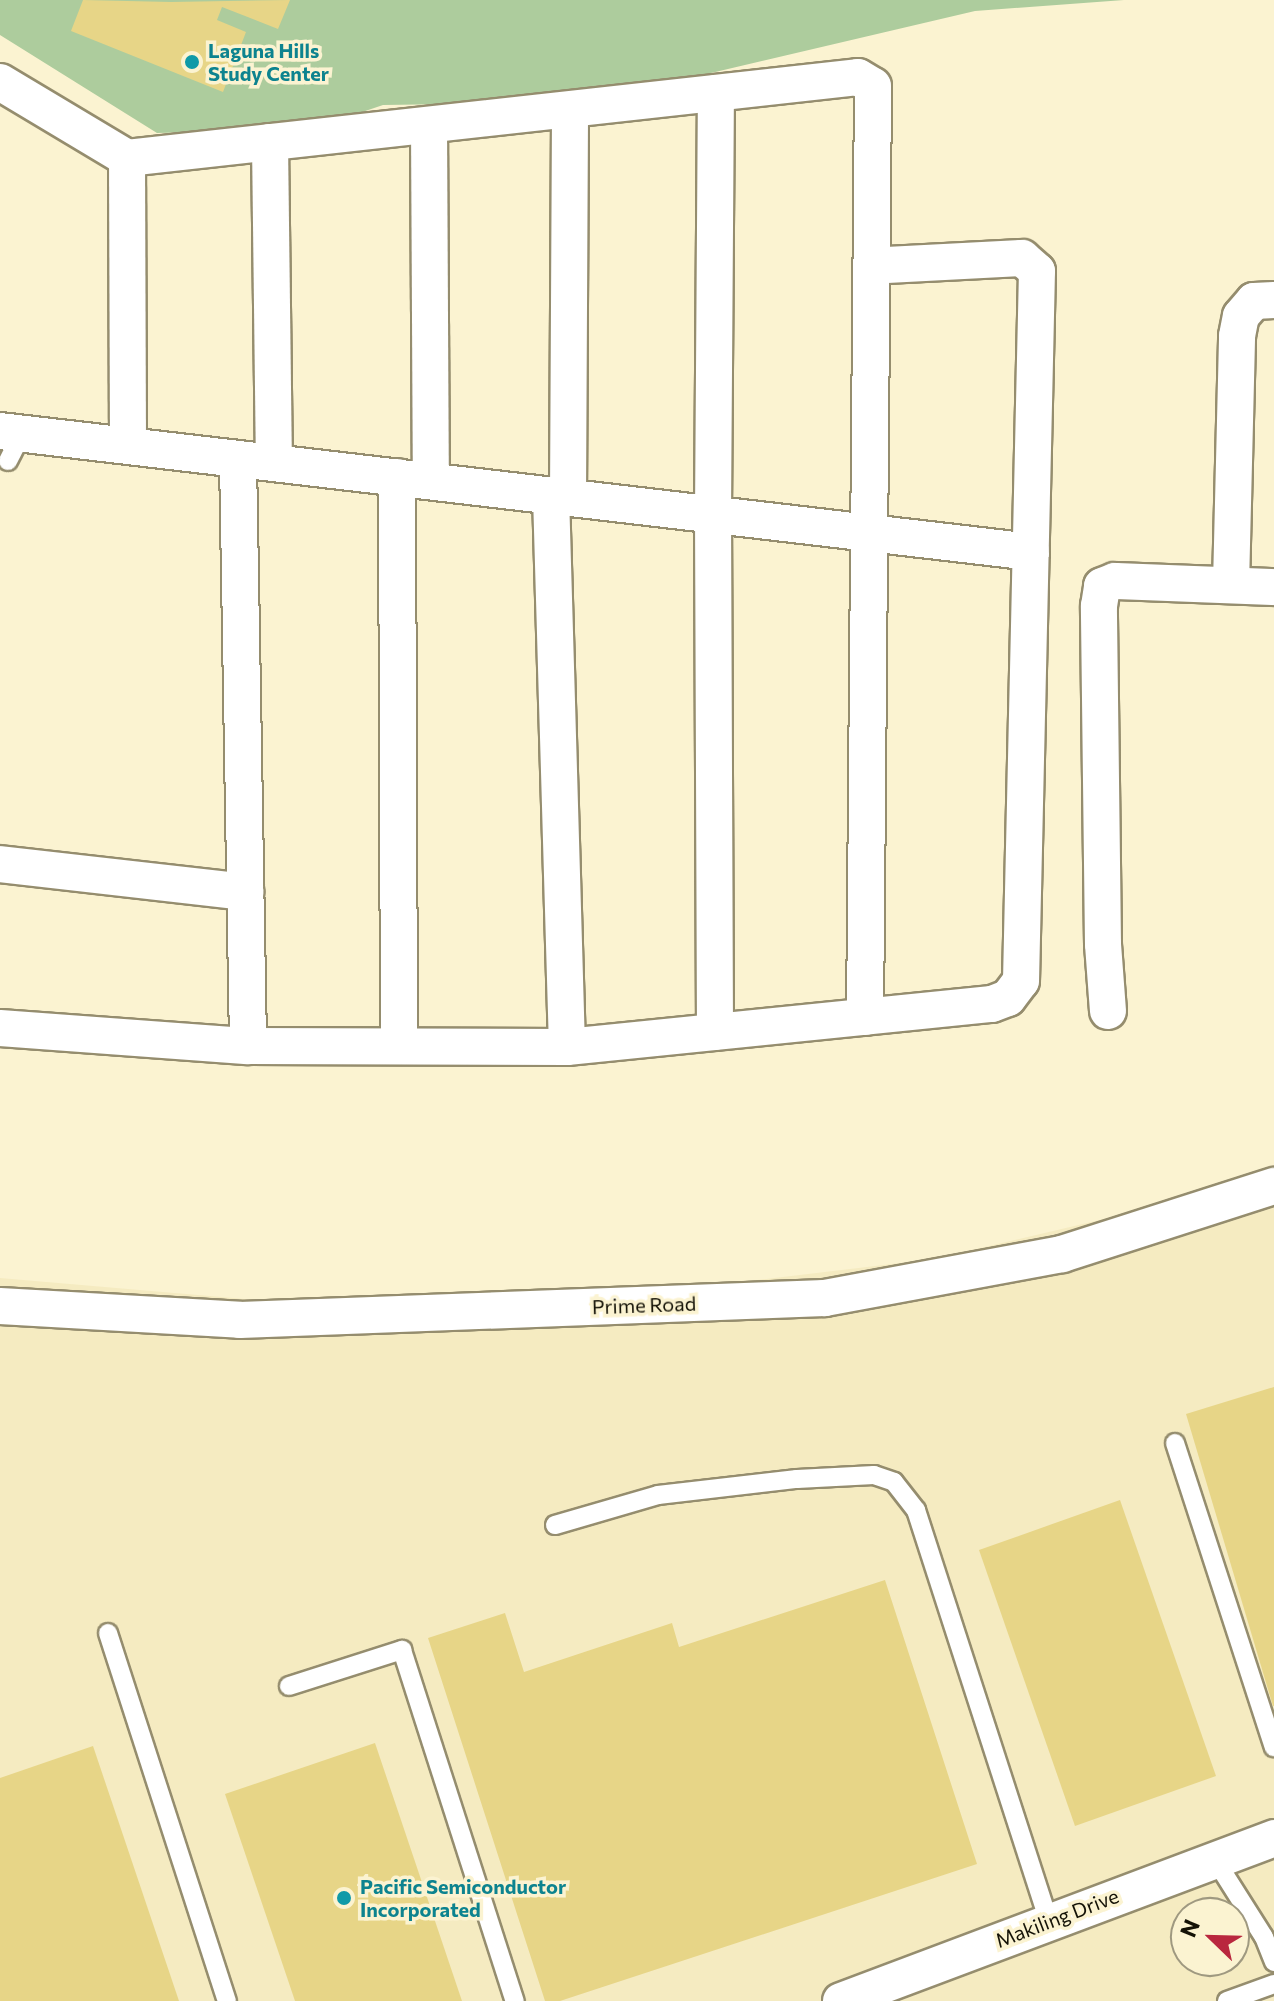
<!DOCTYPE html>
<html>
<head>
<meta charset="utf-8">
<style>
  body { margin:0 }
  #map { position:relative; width:1274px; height:2001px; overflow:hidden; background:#fbf3d1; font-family:Commissioner,sans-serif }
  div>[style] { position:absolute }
  .built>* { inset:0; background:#f5ebc1 }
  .green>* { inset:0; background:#adcc9d }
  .building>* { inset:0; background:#e7d587 }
  .roads { filter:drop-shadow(2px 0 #958d6e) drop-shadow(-2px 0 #958d6e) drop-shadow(0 2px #958d6e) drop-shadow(0 -2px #958d6e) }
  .service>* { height:18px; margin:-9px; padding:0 9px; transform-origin:9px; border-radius:9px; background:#fff }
  .minor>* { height:36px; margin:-18px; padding:0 18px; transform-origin:18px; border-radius:18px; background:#fff }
  .dots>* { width:22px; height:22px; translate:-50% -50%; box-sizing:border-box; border:4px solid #fbf3d1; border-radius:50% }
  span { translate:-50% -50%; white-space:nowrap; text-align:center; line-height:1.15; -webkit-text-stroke:7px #fbf3d1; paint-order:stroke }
  .culture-label { font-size:20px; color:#0d838f; font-weight:700 }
  .left { translate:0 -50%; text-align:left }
  .street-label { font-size:20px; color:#141206 }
  .north { position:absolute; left:1170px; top:1897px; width:80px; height:80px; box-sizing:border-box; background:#fbf3d1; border:2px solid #9f9980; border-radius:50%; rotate:293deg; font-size:22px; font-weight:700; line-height:32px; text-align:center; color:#141206 }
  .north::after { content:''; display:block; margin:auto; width:28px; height:36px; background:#b9273e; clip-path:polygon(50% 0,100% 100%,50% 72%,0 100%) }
</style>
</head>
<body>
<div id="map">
  <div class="built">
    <div style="clip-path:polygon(evenodd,1274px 1172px,1274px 2001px,0 2001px,0 1278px,395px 1312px,665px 1291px,934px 1259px,1138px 1211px,1274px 1172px,1186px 1913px,1234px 1913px,1234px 1961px,1186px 1961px,1186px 1913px)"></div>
  </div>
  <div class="green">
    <div style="clip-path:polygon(0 0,1124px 0,975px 11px,588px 102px,383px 105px,312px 129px,157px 133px,0 35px)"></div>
  </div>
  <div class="building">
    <div style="clip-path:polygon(83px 0,171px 2px,290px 0,278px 29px,222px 7px,217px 20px,246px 32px,223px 92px,71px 31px)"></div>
    <div style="clip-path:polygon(1274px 1387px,1274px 1706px,1273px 1706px,1186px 1414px)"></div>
    <div style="clip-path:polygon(1120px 1500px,1216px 1776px,1075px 1826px,979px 1550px)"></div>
    <div style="clip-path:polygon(885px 1580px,977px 1864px,560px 2001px,545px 2001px,428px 1638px,505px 1613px,524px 1672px,672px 1623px,679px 1647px)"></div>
    <div style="clip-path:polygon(375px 1743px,462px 2001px,295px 2001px,225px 1794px)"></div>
    <div style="clip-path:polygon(93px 1746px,179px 2001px,0 2001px,0 1778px)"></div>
  </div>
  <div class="roads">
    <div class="service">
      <div style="left:8px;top:461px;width:31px;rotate:-63deg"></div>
      <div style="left:1175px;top:1443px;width:320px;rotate:72deg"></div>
      <div style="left:555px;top:1525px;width:107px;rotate:-16.2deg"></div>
      <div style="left:658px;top:1495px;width:140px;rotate:-6.6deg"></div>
      <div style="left:797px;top:1479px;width:77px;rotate:-3deg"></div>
      <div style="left:874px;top:1475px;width:21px;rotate:19deg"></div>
      <div style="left:894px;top:1482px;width:36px;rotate:52deg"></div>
      <div style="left:916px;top:1510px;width:432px;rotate:72.1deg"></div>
      <div style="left:108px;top:1633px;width:387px;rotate:72.1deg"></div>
      <div style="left:289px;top:1686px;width:119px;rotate:-17.7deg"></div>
      <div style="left:402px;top:1650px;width:369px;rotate:72.2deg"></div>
      <div style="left:1214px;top:1858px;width:93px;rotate:57.7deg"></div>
      <div style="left:1264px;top:1937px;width:27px;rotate:68deg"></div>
      <div style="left:1227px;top:2001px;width:50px;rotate:-19.9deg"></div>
    </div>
    <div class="minor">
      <div style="left:0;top:82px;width:148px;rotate:30.9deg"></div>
      <div style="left:127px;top:158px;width:735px;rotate:-6.32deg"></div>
      <div style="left:858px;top:77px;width:17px;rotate:31deg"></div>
      <div style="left:873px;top:86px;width:931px;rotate:90.49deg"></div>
      <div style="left:429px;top:125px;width:356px;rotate:89.7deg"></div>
      <div style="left:270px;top:142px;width:321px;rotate:89.3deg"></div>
      <div style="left:127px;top:158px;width:287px;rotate:89.8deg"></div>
      <div style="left:0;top:431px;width:1038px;rotate:6.69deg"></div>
      <div style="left:238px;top:459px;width:587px;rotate:89.02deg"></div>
      <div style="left:397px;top:477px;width:569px;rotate:89.8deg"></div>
      <div style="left:551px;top:495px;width:552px;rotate:88.34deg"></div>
      <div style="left:568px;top:497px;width:387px;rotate:-89.7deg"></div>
      <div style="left:1231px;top:585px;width:249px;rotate:-88.6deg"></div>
      <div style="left:1237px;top:336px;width:20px;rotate:-79deg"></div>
      <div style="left:1241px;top:316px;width:20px;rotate:-49deg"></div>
      <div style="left:1254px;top:301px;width:20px;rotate:-3deg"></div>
      <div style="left:0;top:864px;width:247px;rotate:6.5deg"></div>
      <div style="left:1108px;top:1011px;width:67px;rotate:-94.3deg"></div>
      <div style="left:1103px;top:944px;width:338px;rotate:-90.7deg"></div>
      <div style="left:1099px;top:606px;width:20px;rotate:-81deg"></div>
      <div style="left:1102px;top:586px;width:14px;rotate:-21deg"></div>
      <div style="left:1115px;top:581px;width:159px;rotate:2.2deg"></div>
      <div style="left:0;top:1028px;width:249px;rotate:4.2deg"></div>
      <div style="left:248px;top:1046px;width:319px;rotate:0.2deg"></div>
      <div style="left:567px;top:1047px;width:427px;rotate:-5.8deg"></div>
      <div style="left:992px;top:1004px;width:17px;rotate:-21deg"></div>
      <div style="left:1008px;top:998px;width:21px;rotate:-53deg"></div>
      <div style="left:1021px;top:981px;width:710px;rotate:-88.71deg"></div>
      <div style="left:1037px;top:271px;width:20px;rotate:-139deg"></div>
      <div style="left:1022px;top:258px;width:151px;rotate:177deg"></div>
      <div style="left:715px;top:1032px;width:518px;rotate:-90.22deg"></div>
      <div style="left:713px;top:514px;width:421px;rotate:-89.6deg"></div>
      <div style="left:0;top:1306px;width:240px;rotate:3.3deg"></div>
      <div style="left:240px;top:1320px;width:585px;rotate:-2.15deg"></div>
      <div style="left:825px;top:1298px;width:241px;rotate:-10.5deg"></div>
      <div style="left:1062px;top:1254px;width:223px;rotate:-17.8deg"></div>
      <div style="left:841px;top:2001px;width:463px;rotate:-20.6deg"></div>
    </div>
  </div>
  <div class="dots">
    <div style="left:192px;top:62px;background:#0f9aa8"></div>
    <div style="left:344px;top:1898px;background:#0f9aa8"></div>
  </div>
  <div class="culture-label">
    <span class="left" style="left:208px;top:62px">Laguna Hills<br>Study Center</span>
    <span class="left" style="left:360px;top:1898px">Pacific Semiconductor<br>Incorporated</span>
  </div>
  <div class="street-label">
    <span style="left:644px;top:1305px;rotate:-2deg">Prime Road</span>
    <span style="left:1057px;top:1918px;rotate:-21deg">Makiling Drive</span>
  </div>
  <div class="north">N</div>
</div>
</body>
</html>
